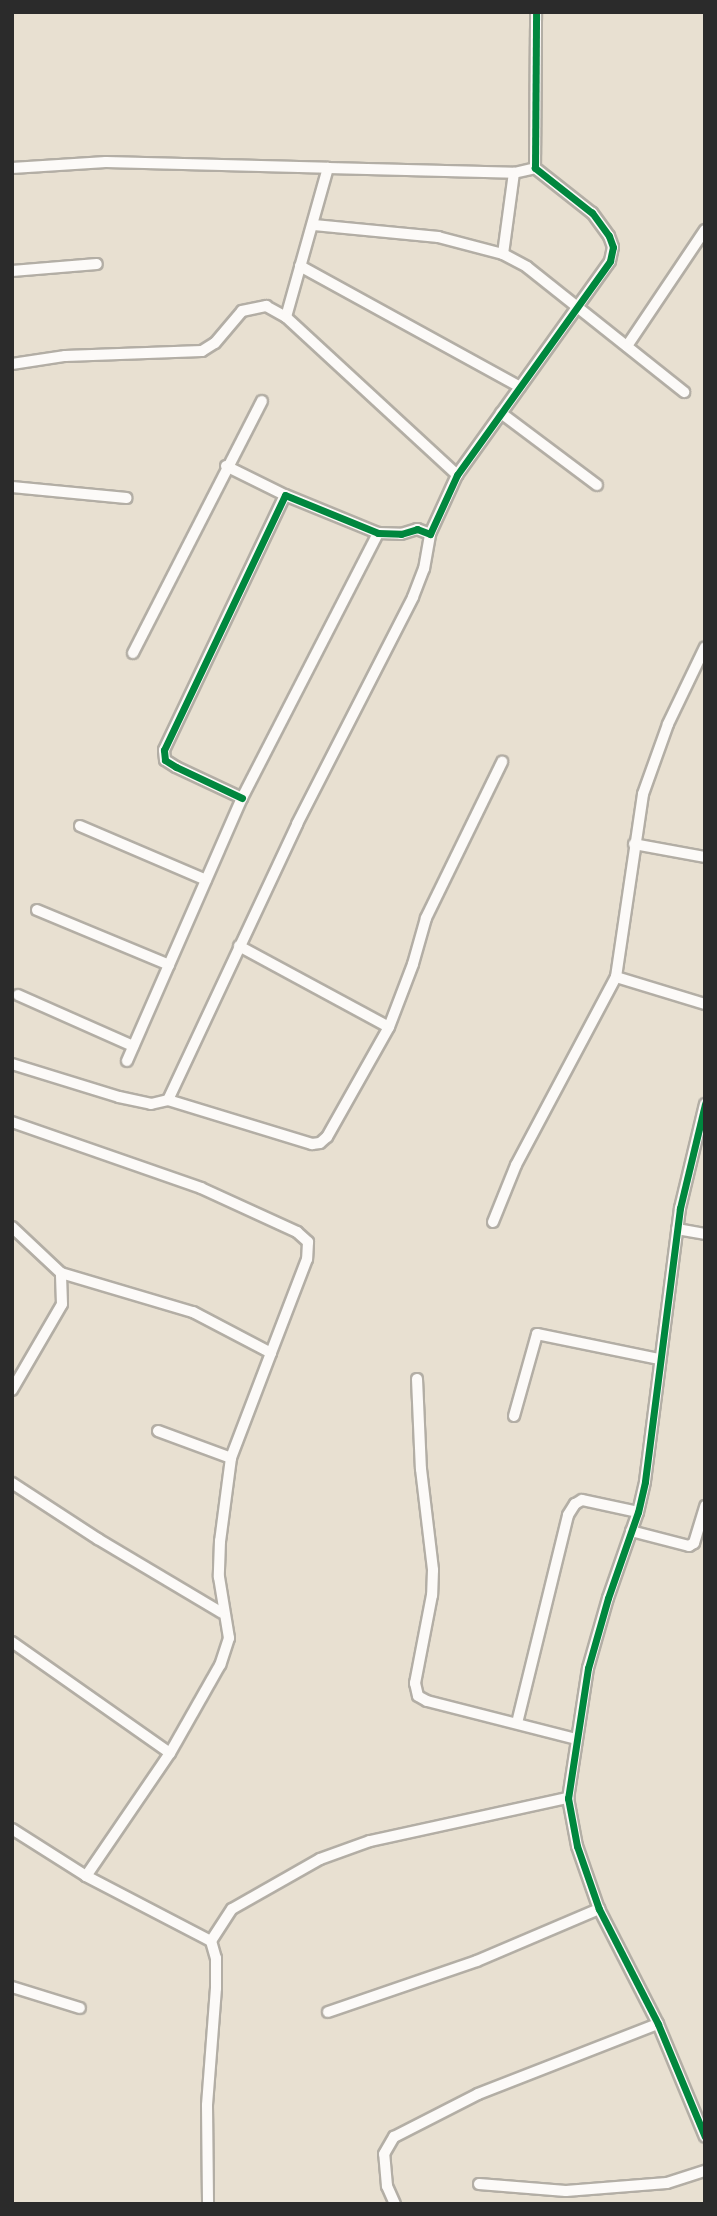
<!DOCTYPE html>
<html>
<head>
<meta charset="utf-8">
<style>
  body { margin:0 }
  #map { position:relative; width:717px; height:2216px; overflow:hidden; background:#e8e0d1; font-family:Dekko,sans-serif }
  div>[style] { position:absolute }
  .roads { filter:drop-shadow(2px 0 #b3aea5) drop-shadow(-2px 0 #b3aea5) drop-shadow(0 2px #b3aea5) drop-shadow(0 -2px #b3aea5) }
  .minor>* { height:10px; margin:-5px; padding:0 5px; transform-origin:5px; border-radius:5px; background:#fcfaf8 }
  .cycleway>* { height:7px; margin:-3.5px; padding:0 3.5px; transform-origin:3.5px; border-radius:3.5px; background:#00873e }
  span { translate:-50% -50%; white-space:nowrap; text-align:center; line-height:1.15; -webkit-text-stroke:5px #fff; paint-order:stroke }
  .frame { position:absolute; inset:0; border:14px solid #2b2b2b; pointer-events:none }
</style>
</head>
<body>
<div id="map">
  <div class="roads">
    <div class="minor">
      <div style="left:12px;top:168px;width:94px;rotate:-3.7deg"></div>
      <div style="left:106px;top:162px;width:222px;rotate:1.5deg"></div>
      <div style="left:314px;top:225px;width:125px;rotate:5.5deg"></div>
      <div style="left:438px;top:237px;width:67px;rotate:14.7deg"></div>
      <div style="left:503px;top:254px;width:27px;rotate:28deg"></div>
      <div style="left:527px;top:267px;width:201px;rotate:38.5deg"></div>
      <div style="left:503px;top:254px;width:82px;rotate:-82.3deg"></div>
      <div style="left:300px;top:266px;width:251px;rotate:28.8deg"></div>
      <div style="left:12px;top:271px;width:85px;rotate:-4.7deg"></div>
      <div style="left:286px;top:317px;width:155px;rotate:-74.3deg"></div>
      <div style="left:328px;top:168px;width:186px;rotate:1.5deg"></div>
      <div style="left:514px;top:173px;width:22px;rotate:-13deg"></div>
      <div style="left:627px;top:346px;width:140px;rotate:-56.1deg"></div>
      <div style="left:12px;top:364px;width:54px;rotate:-8.6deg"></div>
      <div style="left:65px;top:356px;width:137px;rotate:-2.1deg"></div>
      <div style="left:202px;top:351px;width:15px;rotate:-32deg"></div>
      <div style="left:215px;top:343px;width:42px;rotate:-49.8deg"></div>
      <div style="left:242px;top:311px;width:25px;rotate:-12deg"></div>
      <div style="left:266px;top:306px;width:23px;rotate:29deg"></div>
      <div style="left:286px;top:317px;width:233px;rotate:42.7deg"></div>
      <div style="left:501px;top:413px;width:120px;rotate:36.9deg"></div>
      <div style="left:226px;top:466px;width:66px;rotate:26.2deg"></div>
      <div style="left:12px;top:487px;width:115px;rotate:5.5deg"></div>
      <div style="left:133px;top:653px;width:283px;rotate:-62.9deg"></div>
      <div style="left:242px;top:798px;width:73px;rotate:-154.8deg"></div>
      <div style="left:176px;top:767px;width:13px;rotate:-148deg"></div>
      <div style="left:165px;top:760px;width:10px;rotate:-96deg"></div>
      <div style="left:164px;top:750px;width:282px;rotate:-64.6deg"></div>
      <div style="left:285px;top:495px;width:100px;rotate:22.2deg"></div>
      <div style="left:378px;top:533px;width:23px;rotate:2deg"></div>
      <div style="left:401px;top:534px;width:17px;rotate:-17deg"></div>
      <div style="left:417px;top:529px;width:14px;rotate:21deg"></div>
      <div style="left:430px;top:534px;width:65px;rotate:-65.4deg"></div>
      <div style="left:457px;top:475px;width:263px;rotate:-54.4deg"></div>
      <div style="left:610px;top:261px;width:14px;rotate:-78deg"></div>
      <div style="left:613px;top:247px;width:12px;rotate:-110deg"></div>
      <div style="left:609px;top:236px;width:29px;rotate:-126deg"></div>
      <div style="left:592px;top:213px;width:73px;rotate:-141.7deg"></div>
      <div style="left:535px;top:168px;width:156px;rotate:-89.6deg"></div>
      <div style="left:80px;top:826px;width:137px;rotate:23.2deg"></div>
      <div style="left:634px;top:844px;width:72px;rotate:10.4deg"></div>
      <div style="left:37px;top:910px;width:143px;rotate:22.6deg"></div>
      <div style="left:239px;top:946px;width:170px;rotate:28.4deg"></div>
      <div style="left:616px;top:977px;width:93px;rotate:16.9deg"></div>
      <div style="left:18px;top:995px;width:126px;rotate:23.9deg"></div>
      <div style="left:127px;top:1061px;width:287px;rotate:-66.4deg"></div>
      <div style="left:242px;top:798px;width:298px;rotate:-62.8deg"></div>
      <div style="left:12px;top:1064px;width:112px;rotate:17.1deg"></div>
      <div style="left:119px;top:1097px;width:33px;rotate:12deg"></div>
      <div style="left:151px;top:1104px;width:17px;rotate:-13deg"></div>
      <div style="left:168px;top:1100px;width:151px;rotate:17deg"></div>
      <div style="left:312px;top:1144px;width:8px;rotate:-7deg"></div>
      <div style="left:320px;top:1143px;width:9px;rotate:-41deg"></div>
      <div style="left:327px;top:1137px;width:126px;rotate:-60.6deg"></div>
      <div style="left:389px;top:1027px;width:67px;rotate:-69.1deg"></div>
      <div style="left:413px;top:964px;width:48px;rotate:-74.2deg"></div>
      <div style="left:426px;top:918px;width:174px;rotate:-64deg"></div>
      <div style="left:168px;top:1100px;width:305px;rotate:-64.9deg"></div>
      <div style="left:297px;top:824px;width:255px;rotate:-62.9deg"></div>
      <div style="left:413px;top:597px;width:30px;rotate:-69deg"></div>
      <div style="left:424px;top:569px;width:36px;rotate:-80deg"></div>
      <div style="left:705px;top:1104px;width:107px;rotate:103.5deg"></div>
      <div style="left:680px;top:1208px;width:276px;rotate:97.3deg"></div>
      <div style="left:645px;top:1482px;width:31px;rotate:103deg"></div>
      <div style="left:638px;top:1512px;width:91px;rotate:109.2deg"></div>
      <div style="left:608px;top:1598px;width:73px;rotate:105.9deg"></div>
      <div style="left:588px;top:1668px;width:132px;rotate:98.7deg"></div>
      <div style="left:568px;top:1798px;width:49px;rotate:79.4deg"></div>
      <div style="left:577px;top:1846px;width:67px;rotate:70.8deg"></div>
      <div style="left:599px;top:1909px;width:129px;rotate:62.8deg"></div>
      <div style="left:658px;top:2024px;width:122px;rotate:67.4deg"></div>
      <div style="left:12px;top:1122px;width:200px;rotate:19.2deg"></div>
      <div style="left:201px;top:1188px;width:106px;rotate:24.6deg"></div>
      <div style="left:297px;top:1232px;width:15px;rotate:42deg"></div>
      <div style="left:308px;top:1242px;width:17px;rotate:93deg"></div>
      <div style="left:307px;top:1259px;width:101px;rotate:111deg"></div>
      <div style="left:493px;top:1222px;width:61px;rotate:-68deg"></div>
      <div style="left:516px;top:1165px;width:213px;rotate:-62deg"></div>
      <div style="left:616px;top:977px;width:185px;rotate:-81.6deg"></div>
      <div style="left:643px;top:794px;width:74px;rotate:-70.3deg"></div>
      <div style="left:668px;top:724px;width:85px;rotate:-64.3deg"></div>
      <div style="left:12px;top:1227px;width:67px;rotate:43.2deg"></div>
      <div style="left:61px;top:1273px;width:138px;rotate:16.5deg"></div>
      <div style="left:193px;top:1312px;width:88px;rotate:27.7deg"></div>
      <div style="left:271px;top:1353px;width:112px;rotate:110.9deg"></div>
      <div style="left:231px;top:1458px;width:84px;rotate:97.5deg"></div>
      <div style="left:220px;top:1541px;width:36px;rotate:92deg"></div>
      <div style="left:219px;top:1577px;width:62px;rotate:80.7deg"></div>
      <div style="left:229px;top:1638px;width:28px;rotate:108deg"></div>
      <div style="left:220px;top:1665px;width:101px;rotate:119.6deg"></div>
      <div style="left:170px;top:1753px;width:149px;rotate:124.3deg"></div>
      <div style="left:677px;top:1229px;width:28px;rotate:10deg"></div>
      <div style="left:417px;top:1379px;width:90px;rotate:87.5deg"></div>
      <div style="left:421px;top:1469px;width:102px;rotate:83.2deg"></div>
      <div style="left:433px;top:1570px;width:25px;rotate:92deg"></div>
      <div style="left:432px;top:1595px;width:90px;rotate:100.9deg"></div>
      <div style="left:415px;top:1683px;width:13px;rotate:77deg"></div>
      <div style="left:418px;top:1696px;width:10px;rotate:29deg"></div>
      <div style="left:427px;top:1701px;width:154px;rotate:14.3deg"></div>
      <div style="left:12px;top:1390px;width:99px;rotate:-59.8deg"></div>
      <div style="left:62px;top:1304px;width:31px;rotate:-92deg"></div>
      <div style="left:514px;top:1416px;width:85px;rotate:-74.3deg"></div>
      <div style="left:537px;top:1334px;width:125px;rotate:11.6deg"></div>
      <div style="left:158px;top:1431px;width:78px;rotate:20.3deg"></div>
      <div style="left:12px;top:1483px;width:103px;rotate:33.1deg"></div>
      <div style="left:98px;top:1539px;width:144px;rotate:30.8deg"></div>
      <div style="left:631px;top:1531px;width:60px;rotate:14.5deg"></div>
      <div style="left:689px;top:1546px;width:6px;rotate:-31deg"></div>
      <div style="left:694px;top:1543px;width:39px;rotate:-73deg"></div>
      <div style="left:12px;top:1642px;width:193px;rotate:35.1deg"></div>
      <div style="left:517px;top:1723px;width:214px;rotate:-76.2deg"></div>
      <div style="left:568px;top:1515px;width:13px;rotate:-58deg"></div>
      <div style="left:575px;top:1504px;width:8px;rotate:-30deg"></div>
      <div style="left:582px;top:1500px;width:57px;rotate:12.1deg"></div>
      <div style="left:12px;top:1829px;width:88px;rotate:32.4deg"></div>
      <div style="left:86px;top:1876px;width:141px;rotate:27.5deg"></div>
      <div style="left:211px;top:1941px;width:18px;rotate:74deg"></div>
      <div style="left:216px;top:1958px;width:30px;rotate:90deg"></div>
      <div style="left:216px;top:1988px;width:117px;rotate:94.4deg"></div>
      <div style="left:207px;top:2105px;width:99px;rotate:89.4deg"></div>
      <div style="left:211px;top:1941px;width:38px;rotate:-57deg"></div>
      <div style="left:232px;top:1909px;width:101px;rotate:-29.6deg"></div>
      <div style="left:320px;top:1859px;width:53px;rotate:-19.8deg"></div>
      <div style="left:370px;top:1841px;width:203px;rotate:-12.3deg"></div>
      <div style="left:12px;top:1987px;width:71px;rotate:17.2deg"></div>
      <div style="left:328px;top:2012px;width:157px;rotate:-18.9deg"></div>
      <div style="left:477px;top:1961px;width:133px;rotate:-23.1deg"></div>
      <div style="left:479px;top:2184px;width:87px;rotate:4.6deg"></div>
      <div style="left:566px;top:2191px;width:101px;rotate:-4.5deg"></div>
      <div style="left:667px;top:2183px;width:40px;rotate:-18deg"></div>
      <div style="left:395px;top:2204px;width:20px;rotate:-114deg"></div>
      <div style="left:387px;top:2186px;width:32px;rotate:-95deg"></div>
      <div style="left:384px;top:2154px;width:20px;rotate:-60deg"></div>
      <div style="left:394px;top:2137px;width:94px;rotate:-27.1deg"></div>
      <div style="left:478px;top:2094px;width:193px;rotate:-21.3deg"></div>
    </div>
  </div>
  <div class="cycleway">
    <div style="left:242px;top:798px;width:73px;rotate:-154.8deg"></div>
    <div style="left:176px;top:767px;width:13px;rotate:-148deg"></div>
    <div style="left:165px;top:760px;width:10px;rotate:-96deg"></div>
    <div style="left:164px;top:750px;width:282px;rotate:-64.6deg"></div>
    <div style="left:285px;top:495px;width:100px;rotate:22.2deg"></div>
    <div style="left:378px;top:533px;width:23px;rotate:2deg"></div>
    <div style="left:401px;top:534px;width:17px;rotate:-17deg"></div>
    <div style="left:417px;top:529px;width:14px;rotate:21deg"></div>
    <div style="left:430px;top:534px;width:65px;rotate:-65.4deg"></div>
    <div style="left:457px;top:475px;width:263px;rotate:-54.4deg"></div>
    <div style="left:610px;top:261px;width:14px;rotate:-78deg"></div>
    <div style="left:613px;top:247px;width:12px;rotate:-110deg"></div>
    <div style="left:609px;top:236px;width:29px;rotate:-126deg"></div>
    <div style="left:592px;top:213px;width:73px;rotate:-141.7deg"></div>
    <div style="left:535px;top:168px;width:156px;rotate:-89.6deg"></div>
    <div style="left:705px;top:1104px;width:107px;rotate:103.5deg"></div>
    <div style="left:680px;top:1208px;width:276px;rotate:97.3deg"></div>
    <div style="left:645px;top:1482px;width:31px;rotate:103deg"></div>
    <div style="left:638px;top:1512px;width:91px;rotate:109.2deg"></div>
    <div style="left:608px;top:1598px;width:73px;rotate:105.9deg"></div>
    <div style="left:588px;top:1668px;width:132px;rotate:98.7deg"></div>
    <div style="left:568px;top:1798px;width:49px;rotate:79.4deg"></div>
    <div style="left:577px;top:1846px;width:67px;rotate:70.8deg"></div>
    <div style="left:599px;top:1909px;width:129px;rotate:62.8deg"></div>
    <div style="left:658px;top:2024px;width:122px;rotate:67.4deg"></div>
  </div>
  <div class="frame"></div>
</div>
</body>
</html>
